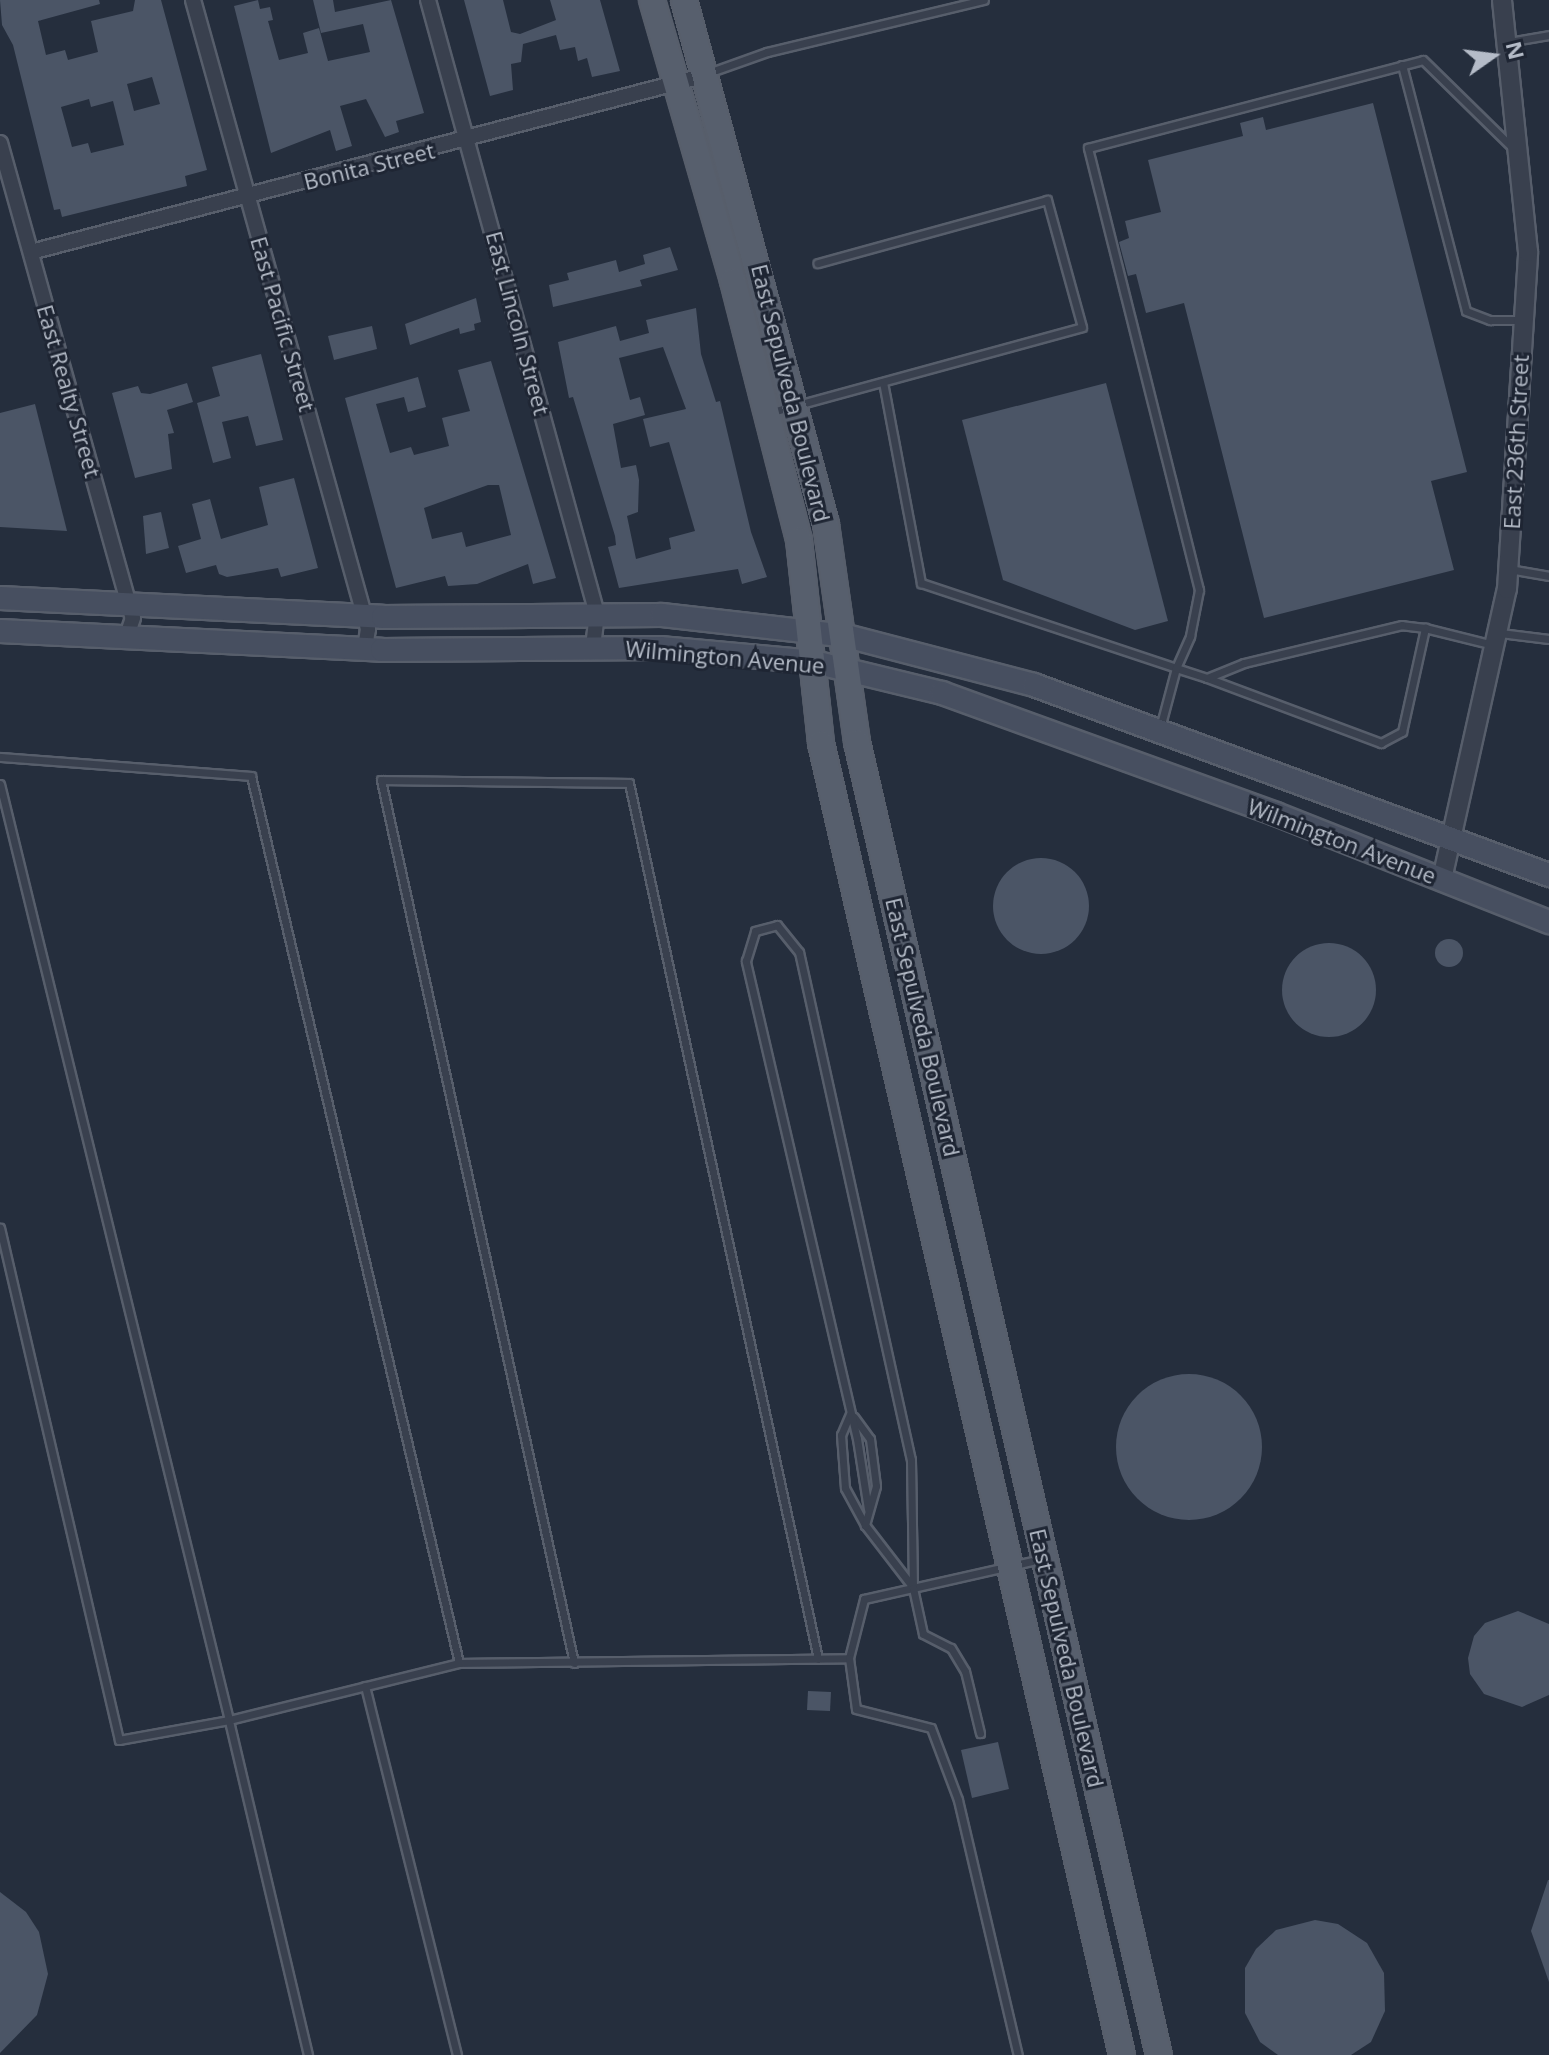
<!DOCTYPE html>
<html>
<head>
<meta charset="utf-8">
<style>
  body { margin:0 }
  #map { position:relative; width:1549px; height:2055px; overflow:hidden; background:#252e3d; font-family:"Open Sans",sans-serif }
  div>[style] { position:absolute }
  .building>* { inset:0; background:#4b5566 }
  .round { border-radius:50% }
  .roads { filter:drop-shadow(2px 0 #575e6b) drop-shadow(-2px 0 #575e6b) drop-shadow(0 2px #575e6b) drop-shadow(0 -2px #575e6b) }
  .service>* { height:7px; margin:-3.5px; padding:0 3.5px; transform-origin:3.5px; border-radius:3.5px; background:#39404e }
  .minor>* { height:14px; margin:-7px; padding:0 7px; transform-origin:7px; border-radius:7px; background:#39404e }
  .tertiary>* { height:18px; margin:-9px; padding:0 9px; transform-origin:9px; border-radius:9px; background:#39404e }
  .secondary>* { height:22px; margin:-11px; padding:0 11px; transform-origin:11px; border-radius:11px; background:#474f60 }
  .primary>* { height:24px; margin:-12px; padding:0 12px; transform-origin:12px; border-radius:12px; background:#575f6d }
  span { translate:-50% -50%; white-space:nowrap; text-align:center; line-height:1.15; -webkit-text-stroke:6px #1e2533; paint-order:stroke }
  .street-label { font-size:22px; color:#b5bcc8 }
  .north { position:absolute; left:1453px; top:16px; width:80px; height:80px; -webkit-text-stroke:6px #1e2533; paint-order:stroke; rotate:76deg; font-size:22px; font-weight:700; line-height:32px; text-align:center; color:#b5bcc8 }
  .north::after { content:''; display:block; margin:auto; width:28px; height:36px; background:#b5bcc8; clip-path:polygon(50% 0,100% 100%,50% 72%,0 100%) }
</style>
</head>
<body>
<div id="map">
  <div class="building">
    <div style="clip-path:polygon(evenodd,0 0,99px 0,100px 4px,38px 21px,46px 55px,65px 50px,68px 60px,98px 52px,91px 21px,133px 11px,135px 0,161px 0,207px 170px,185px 176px,187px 186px,62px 217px,60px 209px,54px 210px,13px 45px,2px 25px,0 0,152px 77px,160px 104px,134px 111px,127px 84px,152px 77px,0 0,89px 99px,91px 107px,113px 101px,124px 145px,91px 153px,88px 143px,72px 147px,61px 107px,89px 99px)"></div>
    <div style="clip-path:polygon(258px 0,260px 9px,270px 7px,273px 20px,268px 21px,279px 60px,308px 53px,303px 33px,319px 28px,328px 61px,370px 52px,363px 24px,321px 33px,313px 0,333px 0,335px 12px,391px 0,424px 113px,396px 121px,399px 132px,385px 137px,366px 99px,340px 106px,352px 146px,336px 151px,330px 130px,271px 153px,234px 6px)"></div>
    <div style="clip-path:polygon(464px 0,503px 0,511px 32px,520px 34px,556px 20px,550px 0,600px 0,620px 71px,592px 77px,587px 58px,578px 61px,575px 47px,560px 50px,556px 35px,523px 44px,521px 62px,511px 64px,513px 90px,490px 96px)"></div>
    <div style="clip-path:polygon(1373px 103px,1467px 472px,1431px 481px,1454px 570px,1264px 618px,1184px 303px,1146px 313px,1136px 274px,1128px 276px,1119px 242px,1129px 238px,1125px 221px,1161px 212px,1148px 160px,1243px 136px,1240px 123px,1263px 117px,1266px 130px)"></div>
    <div style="clip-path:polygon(670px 247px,678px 270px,640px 280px,642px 286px,553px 307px,549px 285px,569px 280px,567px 273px,616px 260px,619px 272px,645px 264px,643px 255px)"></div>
    <div style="clip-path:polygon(476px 298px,481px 322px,474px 324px,475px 330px,460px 334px,459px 328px,410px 345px,405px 324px)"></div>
    <div style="clip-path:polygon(evenodd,696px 308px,701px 354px,716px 402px,720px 401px,751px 532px,767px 577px,742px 584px,738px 569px,619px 588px,608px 547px,616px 545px,615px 536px,573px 397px,569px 398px,558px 342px,616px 326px,620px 341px,649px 333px,646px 320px,696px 308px,663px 347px,686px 409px,643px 419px,650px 447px,669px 442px,695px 531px,669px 538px,671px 549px,636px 559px,627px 516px,638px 512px,639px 480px,636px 465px,621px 468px,613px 424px,645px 415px,640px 397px,630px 400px,619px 358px,663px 347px)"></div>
    <div style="clip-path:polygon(372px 326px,377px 349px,334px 360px,328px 336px)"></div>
    <div style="clip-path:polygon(261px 354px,283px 440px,256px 446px,248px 416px,222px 422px,231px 458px,213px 463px,197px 403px,220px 396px,212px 367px)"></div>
    <div style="clip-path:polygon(evenodd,491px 361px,556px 578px,533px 584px,528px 564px,477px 584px,448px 586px,445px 576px,396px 588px,345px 398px,418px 377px,426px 407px,408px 412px,404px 397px,376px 404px,390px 453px,411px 447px,414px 455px,449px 446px,442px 418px,470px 411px,458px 370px,491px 361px,488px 485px,499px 485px,511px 535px,466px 547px,462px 532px,432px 539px,424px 508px,488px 485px)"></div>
    <div style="clip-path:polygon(187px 383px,193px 402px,167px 410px,174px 433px,168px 434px,172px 469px,135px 478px,112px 393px,138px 386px,141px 393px,150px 394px)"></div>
    <div style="clip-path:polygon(1106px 383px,1168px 621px,1135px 630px,1003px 580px,962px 420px)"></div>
    <div style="clip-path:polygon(35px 404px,67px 531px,0 527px,0 413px)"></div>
    <div style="clip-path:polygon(294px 478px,318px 568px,281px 577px,278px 568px,227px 577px,219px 574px,216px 565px,186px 573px,178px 546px,201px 539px,192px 504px,210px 499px,221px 539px,268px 525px,259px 487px)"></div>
    <div style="clip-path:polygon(161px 512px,169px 548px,146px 554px,143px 516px)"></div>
    <div class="round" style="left:993px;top:858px;width:96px;height:96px"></div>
    <div class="round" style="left:1435px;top:939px;width:28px;height:28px"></div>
    <div class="round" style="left:1282px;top:943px;width:94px;height:94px"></div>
    <div class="round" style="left:1116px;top:1374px;width:146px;height:146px"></div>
    <div style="clip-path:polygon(1518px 1611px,1549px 1624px,1549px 1695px,1522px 1707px,1484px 1694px,1470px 1674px,1468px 1658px,1474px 1636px,1485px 1623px)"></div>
    <div style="clip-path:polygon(808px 1691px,831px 1692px,830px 1711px,807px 1710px)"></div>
    <div style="clip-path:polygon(998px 1742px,1009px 1789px,972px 1798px,961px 1750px)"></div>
    <div style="clip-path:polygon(1548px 1880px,1549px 1880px,1549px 1982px,1531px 1931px)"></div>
    <div style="clip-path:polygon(0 1892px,26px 1912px,39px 1932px,48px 1974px,37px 2015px,0 2053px)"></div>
    <div style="clip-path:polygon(1315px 1920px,1338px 1924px,1367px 1943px,1384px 1973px,1385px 2011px,1371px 2042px,1351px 2055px,1278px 2055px,1260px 2042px,1245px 2013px,1245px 1968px,1256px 1949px,1276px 1930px)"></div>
  </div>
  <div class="roads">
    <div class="service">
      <div style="left:1508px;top:42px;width:42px;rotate:-9.7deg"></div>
      <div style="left:1402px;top:65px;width:254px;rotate:75.4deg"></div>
      <div style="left:1466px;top:311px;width:26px;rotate:21deg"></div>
      <div style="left:1490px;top:320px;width:31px"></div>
      <div style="left:708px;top:73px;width:63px;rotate:-19.6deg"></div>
      <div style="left:767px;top:52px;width:223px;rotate:-13.5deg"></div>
      <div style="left:883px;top:382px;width:205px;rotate:79.3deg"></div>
      <div style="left:921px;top:583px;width:269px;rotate:18.4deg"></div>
      <div style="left:1176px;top:668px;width:62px;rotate:104.9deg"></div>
      <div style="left:772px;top:412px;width:321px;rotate:-15.3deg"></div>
      <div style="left:1082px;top:327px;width:132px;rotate:-105.4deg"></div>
      <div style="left:1047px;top:200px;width:238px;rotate:164.6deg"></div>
      <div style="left:1509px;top:569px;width:41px;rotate:9.9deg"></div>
      <div style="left:1425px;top:628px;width:70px;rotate:14deg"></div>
      <div style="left:1500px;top:633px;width:49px;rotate:7deg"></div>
      <div style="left:1207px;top:678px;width:186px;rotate:20.5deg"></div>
      <div style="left:1381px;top:743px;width:24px;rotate:-28deg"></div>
      <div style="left:1402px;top:732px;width:107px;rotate:-77.5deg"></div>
      <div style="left:1425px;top:628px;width:23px;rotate:-173deg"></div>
      <div style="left:1402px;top:625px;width:163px;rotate:166.5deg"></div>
      <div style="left:1244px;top:663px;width:40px;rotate:158deg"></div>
      <div style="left:1207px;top:678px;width:33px;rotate:-162deg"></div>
      <div style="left:1176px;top:668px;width:35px;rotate:-66deg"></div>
      <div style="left:1190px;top:636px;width:47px;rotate:-78.9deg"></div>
      <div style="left:1199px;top:590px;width:456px;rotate:-104.1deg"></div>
      <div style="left:1088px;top:148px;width:346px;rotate:-14.7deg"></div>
      <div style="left:1423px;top:60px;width:126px;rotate:44.4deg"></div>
      <div style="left:0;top:757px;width:252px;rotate:4.3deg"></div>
      <div style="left:251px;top:776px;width:911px;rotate:76.8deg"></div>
      <div style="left:459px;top:1663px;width:390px;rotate:-0.7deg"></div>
      <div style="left:849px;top:1658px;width:61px;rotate:-75.7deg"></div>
      <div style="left:864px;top:1599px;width:181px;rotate:-12.7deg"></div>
      <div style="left:0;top:784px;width:964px;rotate:76.25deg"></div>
      <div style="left:229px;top:1720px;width:112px;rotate:169.7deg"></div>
      <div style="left:119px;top:1740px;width:526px;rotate:-103.08deg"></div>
      <div style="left:850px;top:1414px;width:23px;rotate:113deg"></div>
      <div style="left:841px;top:1435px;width:53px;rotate:85.7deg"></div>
      <div style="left:845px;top:1488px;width:42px;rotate:61.6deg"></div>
      <div style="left:865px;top:1525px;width:77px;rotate:52.4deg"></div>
      <div style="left:854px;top:1417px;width:27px;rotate:54deg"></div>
      <div style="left:870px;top:1439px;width:47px;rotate:82.7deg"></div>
      <div style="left:876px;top:1486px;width:41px;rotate:105.8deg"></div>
      <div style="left:868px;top:1509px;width:71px;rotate:-98.9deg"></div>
      <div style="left:857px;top:1439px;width:491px;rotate:-103.1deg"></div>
      <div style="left:746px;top:961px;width:31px;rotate:-73deg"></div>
      <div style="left:755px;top:931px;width:23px;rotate:-15deg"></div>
      <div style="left:777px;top:925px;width:35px;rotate:51deg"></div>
      <div style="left:799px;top:952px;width:520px;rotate:77.57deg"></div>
      <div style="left:911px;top:1460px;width:128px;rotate:89.1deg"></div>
      <div style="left:913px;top:1588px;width:47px;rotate:77.7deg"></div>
      <div style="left:923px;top:1634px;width:31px;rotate:27deg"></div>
      <div style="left:951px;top:1648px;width:27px;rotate:59deg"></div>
      <div style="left:965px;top:1671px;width:64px;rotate:76.4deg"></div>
      <div style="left:849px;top:1658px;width:51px;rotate:82.2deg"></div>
      <div style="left:856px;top:1709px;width:77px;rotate:14.2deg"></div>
      <div style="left:931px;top:1728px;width:77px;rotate:69.4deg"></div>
      <div style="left:958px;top:1800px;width:262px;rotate:76.8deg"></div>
      <div style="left:574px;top:1663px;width:904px;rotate:-102.33deg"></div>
      <div style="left:381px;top:780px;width:248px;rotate:0.7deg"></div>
      <div style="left:629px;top:783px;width:896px;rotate:77.82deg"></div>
      <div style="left:365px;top:1686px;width:380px;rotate:76deg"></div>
      <div style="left:308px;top:2055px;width:344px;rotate:-103.3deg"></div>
      <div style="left:229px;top:1720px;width:237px;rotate:-13.9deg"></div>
    </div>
    <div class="minor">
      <div style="left:193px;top:0;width:653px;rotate:74.45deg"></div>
      <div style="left:368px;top:629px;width:19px;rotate:99deg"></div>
      <div style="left:428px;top:0;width:637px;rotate:74.61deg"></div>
      <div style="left:597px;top:614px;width:34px;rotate:97deg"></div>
      <div style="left:0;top:143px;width:493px;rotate:74.4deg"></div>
      <div style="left:133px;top:618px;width:21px;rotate:109deg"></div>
      <div style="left:31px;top:252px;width:698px;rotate:-14.69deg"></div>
    </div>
    <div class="tertiary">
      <div style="left:1442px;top:879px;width:297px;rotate:-77.4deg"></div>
      <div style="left:1507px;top:589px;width:338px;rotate:-86.4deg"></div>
      <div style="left:1528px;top:252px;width:253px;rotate:-95.9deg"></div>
    </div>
    <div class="secondary">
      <div style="left:0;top:598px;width:383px;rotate:2.8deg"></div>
      <div style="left:383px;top:617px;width:279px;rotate:-0.4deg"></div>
      <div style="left:662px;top:615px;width:185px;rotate:6.5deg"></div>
      <div style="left:846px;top:636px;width:194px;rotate:14.6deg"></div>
      <div style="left:1034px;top:685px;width:549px;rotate:20.25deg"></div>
      <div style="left:0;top:631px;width:382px;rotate:2.8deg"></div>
      <div style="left:382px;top:650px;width:278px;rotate:-0.4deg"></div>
      <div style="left:660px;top:648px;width:155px;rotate:5.2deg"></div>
      <div style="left:814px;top:662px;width:132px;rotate:13.6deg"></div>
      <div style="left:942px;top:693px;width:355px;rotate:19.9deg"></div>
      <div style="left:1276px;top:814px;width:294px;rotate:21.6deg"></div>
    </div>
    <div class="primary">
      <div style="left:652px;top:0;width:292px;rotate:73.9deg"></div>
      <div style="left:733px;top:281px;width:267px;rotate:75.7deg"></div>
      <div style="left:799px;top:540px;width:204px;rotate:83.8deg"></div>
      <div style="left:821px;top:743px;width:1346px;rotate:77.08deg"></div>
      <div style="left:684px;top:0;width:543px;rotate:74.84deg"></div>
      <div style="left:826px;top:524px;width:220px;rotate:81.9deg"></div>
      <div style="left:857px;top:742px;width:1347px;rotate:77.05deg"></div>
    </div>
  </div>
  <div class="street-label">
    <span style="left:369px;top:166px;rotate:-14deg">Bonita Street</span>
    <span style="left:518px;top:323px;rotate:75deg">East Lincoln Street</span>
    <span style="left:283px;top:324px;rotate:74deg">East Pacific Street</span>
    <span style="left:69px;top:391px;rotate:74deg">East Realty Street</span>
    <span style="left:791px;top:393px;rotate:76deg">East Sepulveda Boulevard</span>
    <span style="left:1516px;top:442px;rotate:-87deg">East 236th Street</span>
    <span style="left:725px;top:657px;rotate:5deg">Wilmington Avenue</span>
    <span style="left:1342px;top:841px;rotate:21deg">Wilmington Avenue</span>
    <span style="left:923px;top:1027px;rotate:77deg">East Sepulveda Boulevard</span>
    <span style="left:1067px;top:1658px;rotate:77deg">East Sepulveda Boulevard</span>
  </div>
  <div class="north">N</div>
</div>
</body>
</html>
